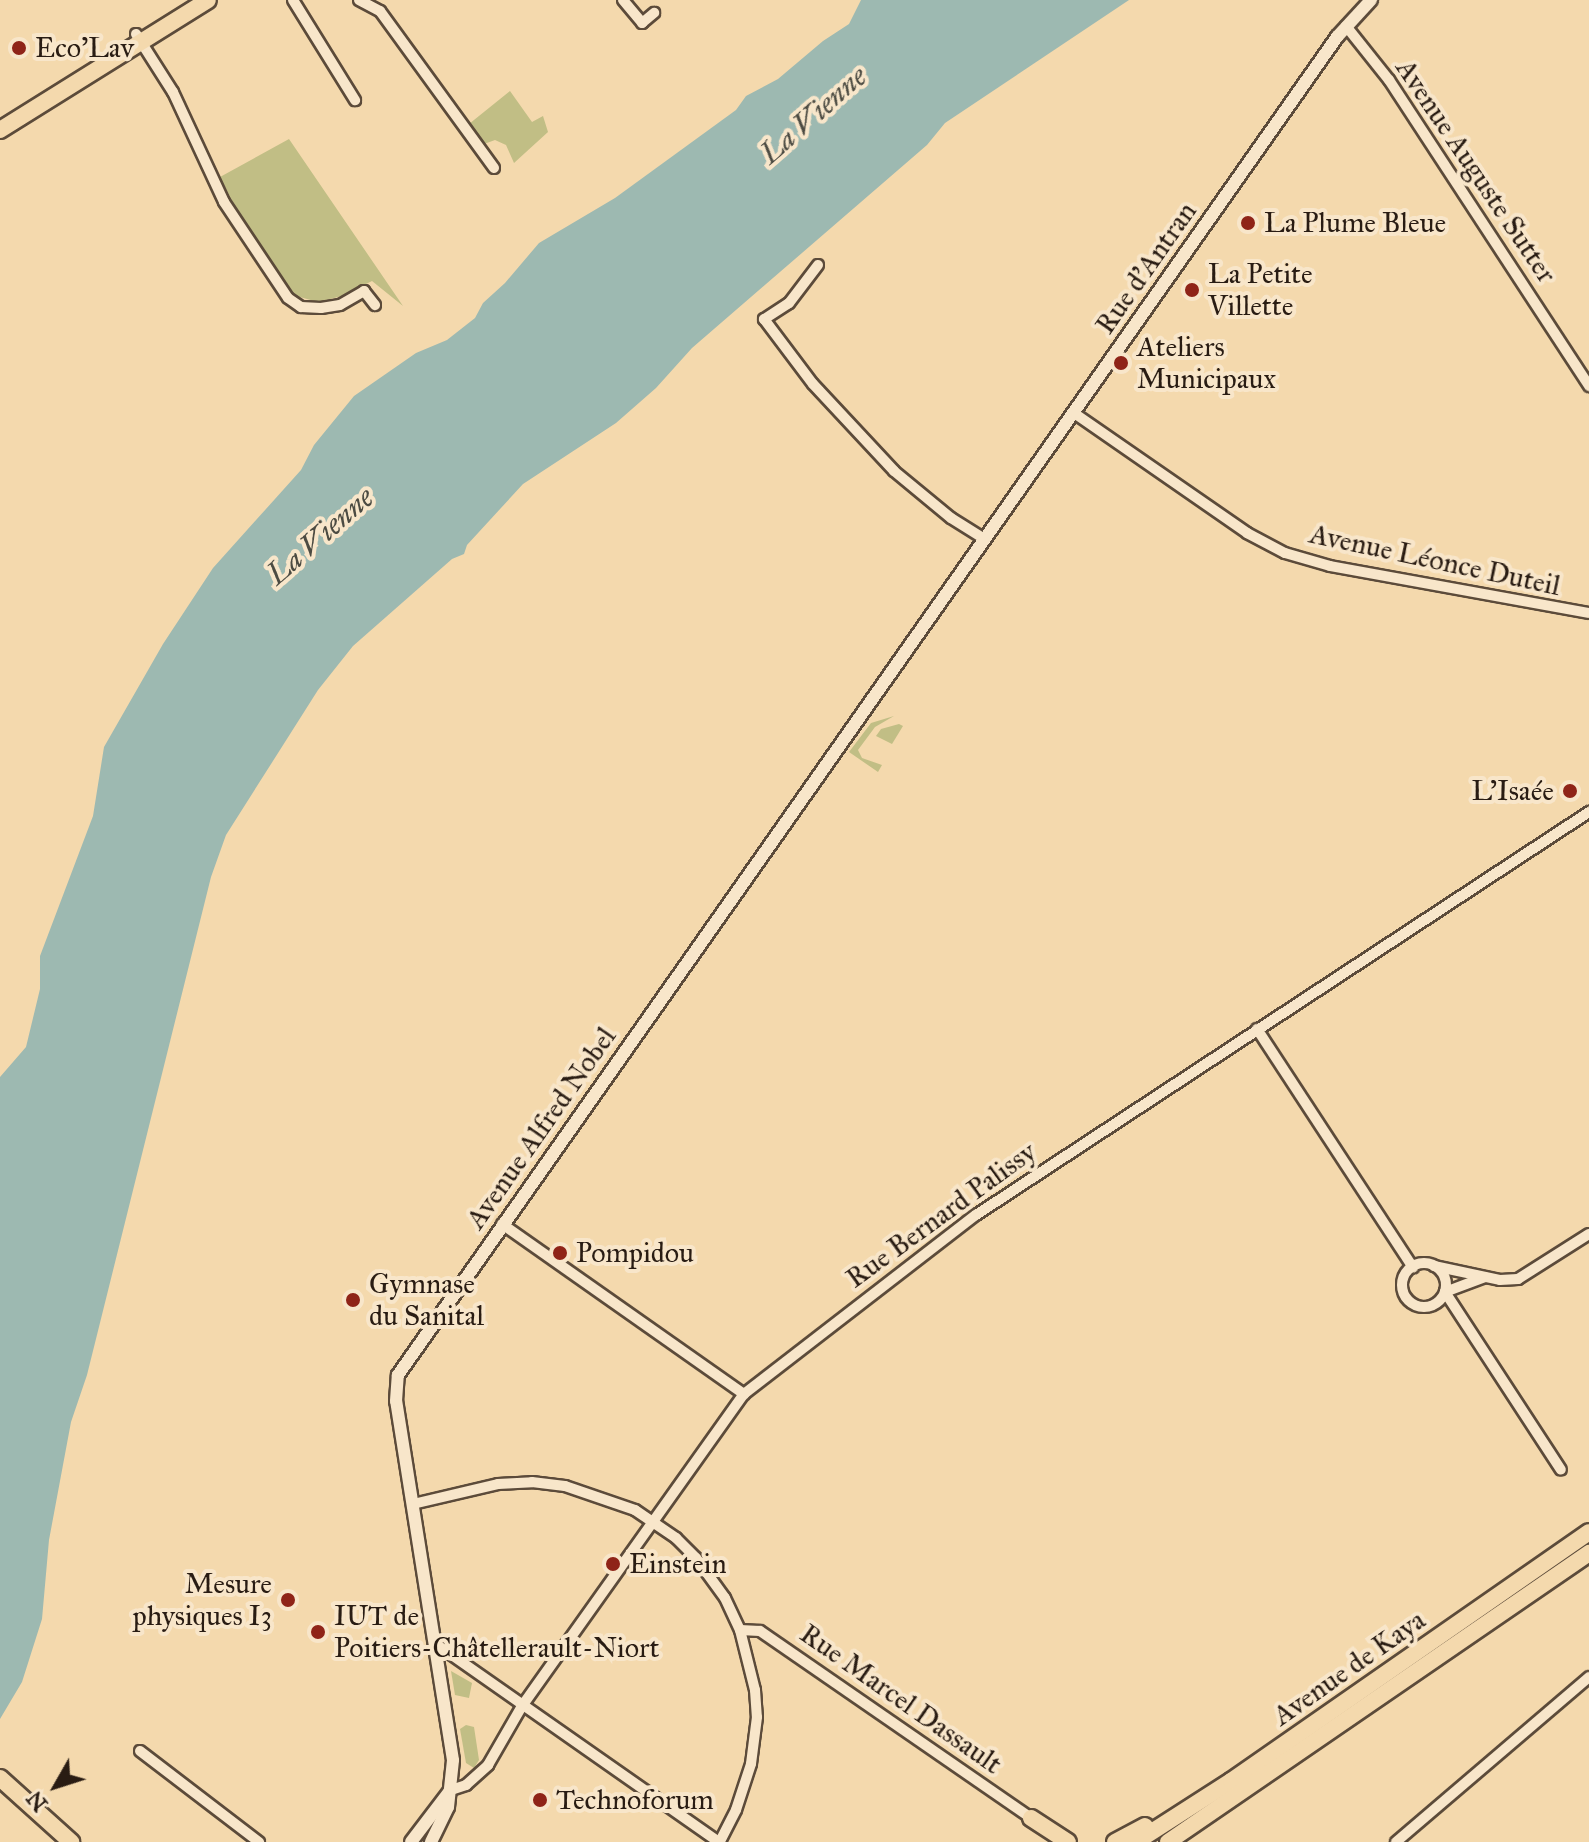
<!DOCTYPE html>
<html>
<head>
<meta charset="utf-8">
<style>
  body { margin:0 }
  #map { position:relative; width:1589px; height:1842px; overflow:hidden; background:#f4d9ad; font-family:"IM FELL Great Primer",serif }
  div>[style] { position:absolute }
  .green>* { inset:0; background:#c1be85 }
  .water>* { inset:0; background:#9db9b1 }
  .roads { filter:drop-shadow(2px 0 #5c4b3a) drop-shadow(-2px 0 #5c4b3a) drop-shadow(0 2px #5c4b3a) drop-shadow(0 -2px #5c4b3a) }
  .minor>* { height:10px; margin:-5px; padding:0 5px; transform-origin:5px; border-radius:5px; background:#f8e6ca }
  .minor>.ring { margin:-5px; padding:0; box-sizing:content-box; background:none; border:10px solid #f8e6ca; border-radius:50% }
  .tertiary>* { height:12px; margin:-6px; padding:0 6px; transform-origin:6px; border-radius:6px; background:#f8e6ca }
  .primary>* { height:16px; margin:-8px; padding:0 8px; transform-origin:8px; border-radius:8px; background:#f4d9ad }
  .dots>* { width:22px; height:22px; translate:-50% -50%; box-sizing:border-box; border:4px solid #f8e6ca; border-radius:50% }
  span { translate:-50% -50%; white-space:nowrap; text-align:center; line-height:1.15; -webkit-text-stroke:8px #f8e6ca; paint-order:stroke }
  .poi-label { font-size:28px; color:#291c13 }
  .left { translate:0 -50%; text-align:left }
  .right { translate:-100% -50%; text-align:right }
  .street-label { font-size:28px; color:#291c13 }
  .water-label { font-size:30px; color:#4c4b42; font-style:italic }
  .north { position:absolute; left:16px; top:1746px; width:80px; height:80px; -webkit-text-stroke:6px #f8e6ca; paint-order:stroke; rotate:231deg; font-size:22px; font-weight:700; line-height:32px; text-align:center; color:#291c13 }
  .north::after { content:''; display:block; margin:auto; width:28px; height:36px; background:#291c13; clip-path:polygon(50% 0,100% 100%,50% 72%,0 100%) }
</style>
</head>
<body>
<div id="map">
  <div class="green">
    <div style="clip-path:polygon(510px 91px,532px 122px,543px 116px,548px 132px,514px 163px,506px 145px,495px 140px,484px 144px,469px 124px)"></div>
    <div style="clip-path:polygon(289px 139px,403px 306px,372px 281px,342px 296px,318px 302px,296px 296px,286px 285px,240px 217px,220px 177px)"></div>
    <div style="clip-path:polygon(894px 716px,875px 727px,858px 750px,862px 758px,882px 765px,878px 772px,849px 752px,871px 723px)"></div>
    <div style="clip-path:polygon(899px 724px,903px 726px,892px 744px,876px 736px,881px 729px)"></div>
    <div style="clip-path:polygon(451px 1671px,472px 1683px,469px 1698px,455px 1695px)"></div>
    <div style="clip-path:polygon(466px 1725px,474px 1727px,479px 1760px,474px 1768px,466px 1763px,460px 1729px)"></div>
  </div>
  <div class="water">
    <div style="clip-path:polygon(861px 0,1129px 0,945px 123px,927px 145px,692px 348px,656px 388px,616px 423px,523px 484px,467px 545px,464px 554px,452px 559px,353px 646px,318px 690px,226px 835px,211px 877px,87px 1375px,71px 1422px,49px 1540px,42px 1619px,22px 1682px,0 1719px,0 1077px,26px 1047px,40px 989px,40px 956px,93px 816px,104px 747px,163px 644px,213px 568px,301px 470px,314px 445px,354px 396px,416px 353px,447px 340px,475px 318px,483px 303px,505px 283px,539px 243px,615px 198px,736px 110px,746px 96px,778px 79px,823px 41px,849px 24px)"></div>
  </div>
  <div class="roads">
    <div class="minor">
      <div style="left:293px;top:0;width:118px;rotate:58.2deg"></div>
      <div style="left:359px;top:0;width:24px;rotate:28deg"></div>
      <div style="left:380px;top:11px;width:194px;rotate:54deg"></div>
      <div style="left:623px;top:0;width:30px;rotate:50deg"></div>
      <div style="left:642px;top:23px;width:16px;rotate:-40deg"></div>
      <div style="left:1346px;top:26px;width:69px;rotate:51.5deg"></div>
      <div style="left:1389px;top:80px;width:366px;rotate:56.8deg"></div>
      <div style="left:136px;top:34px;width:69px;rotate:57.5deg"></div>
      <div style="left:173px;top:92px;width:121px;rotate:65.1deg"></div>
      <div style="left:224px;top:202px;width:115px;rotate:56.3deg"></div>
      <div style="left:288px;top:298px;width:16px;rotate:35deg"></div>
      <div style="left:301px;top:307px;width:20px;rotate:3deg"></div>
      <div style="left:321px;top:308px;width:19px;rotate:-9deg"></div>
      <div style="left:340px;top:305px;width:28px;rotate:-30deg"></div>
      <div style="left:364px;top:291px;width:18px;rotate:52deg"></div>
      <div style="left:818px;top:265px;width:48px;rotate:127.3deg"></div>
      <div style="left:789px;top:303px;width:30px;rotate:147deg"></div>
      <div style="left:764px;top:319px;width:81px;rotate:53deg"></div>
      <div style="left:813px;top:384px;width:119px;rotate:47deg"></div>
      <div style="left:894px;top:471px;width:74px;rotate:39.5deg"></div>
      <div style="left:951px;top:518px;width:40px;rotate:32deg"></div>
      <div style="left:1074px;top:413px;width:211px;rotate:34.7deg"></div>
      <div style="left:1247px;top:533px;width:43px;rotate:27.8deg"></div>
      <div style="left:1285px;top:553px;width:47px;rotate:16.1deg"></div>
      <div style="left:1330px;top:566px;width:263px;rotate:10.3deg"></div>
      <div style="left:1257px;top:1029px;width:285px;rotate:56.8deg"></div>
      <div style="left:502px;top:1224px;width:296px;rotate:35.1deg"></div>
      <div class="ring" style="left:1402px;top:1263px;width:34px;height:34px"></div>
      <div style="left:1434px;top:1266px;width:67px;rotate:12deg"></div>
      <div style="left:1500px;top:1280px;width:18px;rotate:-3deg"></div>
      <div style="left:1518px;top:1279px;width:84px;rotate:-32.4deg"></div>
      <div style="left:1485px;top:1277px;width:43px;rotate:159.4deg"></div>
      <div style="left:1445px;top:1292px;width:212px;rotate:56.9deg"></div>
      <div style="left:413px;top:1504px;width:87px;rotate:-13.2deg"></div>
      <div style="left:498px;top:1484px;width:34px;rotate:-3deg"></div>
      <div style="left:532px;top:1482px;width:33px;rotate:7deg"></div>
      <div style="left:565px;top:1486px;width:74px;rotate:18.9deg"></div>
      <div style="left:635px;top:1510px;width:50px;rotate:34.3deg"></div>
      <div style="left:676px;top:1538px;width:28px;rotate:45deg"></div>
      <div style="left:696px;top:1558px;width:49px;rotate:54.1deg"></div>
      <div style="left:725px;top:1598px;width:35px;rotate:65deg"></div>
      <div style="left:740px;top:1630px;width:62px;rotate:76deg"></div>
      <div style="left:755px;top:1690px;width:27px;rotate:86deg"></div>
      <div style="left:757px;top:1717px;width:47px;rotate:97.3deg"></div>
      <div style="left:751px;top:1764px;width:48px;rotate:108.1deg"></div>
      <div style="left:736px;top:1810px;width:36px;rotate:117deg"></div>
      <div style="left:740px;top:1630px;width:20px;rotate:3deg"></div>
      <div style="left:760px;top:1631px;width:329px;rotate:34.6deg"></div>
      <div style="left:436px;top:1644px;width:345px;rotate:35deg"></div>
      <div style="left:140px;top:1751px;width:150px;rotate:37.4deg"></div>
      <div style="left:451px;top:1790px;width:16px;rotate:-18deg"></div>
      <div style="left:466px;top:1785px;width:30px;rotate:-42deg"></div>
      <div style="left:488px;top:1765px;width:68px;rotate:-60deg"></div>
      <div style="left:522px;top:1706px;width:383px;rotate:-54.6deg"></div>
      <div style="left:744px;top:1394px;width:293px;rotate:-37.7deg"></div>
      <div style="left:976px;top:1215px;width:734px;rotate:-33.32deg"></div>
      <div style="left:1396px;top:1842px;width:254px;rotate:-40.5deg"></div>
    </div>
    <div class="tertiary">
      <div style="left:411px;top:1842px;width:63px;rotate:-52.8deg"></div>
      <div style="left:431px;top:1842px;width:39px;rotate:-64deg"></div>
      <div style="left:448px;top:1807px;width:47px;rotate:-83.9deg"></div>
      <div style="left:453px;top:1760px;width:363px;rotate:-99deg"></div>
      <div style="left:396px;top:1401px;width:26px;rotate:-86deg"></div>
      <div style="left:398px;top:1375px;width:1635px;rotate:-54.94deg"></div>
      <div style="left:1337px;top:37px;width:50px;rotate:-47.4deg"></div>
    </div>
    <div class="primary">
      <div style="left:0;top:130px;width:245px;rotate:-32deg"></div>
      <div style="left:0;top:1778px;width:96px;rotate:42deg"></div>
      <div style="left:1031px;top:1818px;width:44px;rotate:33deg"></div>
      <div style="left:1115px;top:1842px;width:34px;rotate:-28deg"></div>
      <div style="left:1136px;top:1842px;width:113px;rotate:-32.7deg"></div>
      <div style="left:1231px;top:1781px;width:436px;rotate:-34.8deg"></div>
      <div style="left:1168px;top:1842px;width:511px;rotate:-34.47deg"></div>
    </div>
  </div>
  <div class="dots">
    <div style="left:19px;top:48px;background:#8f2418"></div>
    <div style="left:1248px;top:223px;background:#8f2418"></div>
    <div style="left:1192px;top:290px;background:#8f2418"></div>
    <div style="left:1121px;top:363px;background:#8f2418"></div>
    <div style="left:1570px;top:791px;background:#8f2418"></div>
    <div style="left:560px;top:1253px;background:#8f2418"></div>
    <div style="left:353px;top:1300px;background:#8f2418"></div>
    <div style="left:613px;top:1564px;background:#8f2418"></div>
    <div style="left:288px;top:1600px;background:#8f2418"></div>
    <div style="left:318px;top:1632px;background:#8f2418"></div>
    <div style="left:540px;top:1800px;background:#8f2418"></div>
  </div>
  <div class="poi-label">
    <span class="left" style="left:35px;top:48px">Eco'Lav</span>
    <span class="left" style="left:1264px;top:223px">La Plume Bleue</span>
    <span class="left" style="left:1208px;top:290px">La Petite<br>Villette</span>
    <span class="left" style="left:1137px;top:363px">Ateliers<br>Municipaux</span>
    <span class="right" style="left:1554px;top:791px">L'Isaée</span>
    <span class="left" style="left:576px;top:1253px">Pompidou</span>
    <span class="left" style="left:369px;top:1300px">Gymnase<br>du Sanital</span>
    <span class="left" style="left:629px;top:1564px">Einstein</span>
    <span class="right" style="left:272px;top:1600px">Mesure<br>physiques I3</span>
    <span class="left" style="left:334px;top:1632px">IUT de<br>Poitiers-Châtellerault-Niort</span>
    <span class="left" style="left:556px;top:1800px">Technoforum</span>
  </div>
  <div class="street-label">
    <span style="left:1476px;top:171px;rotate:56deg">Avenue Auguste Sutter</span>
    <span style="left:1146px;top:268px;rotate:-55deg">Rue d'Antran</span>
    <span style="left:1435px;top:560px;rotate:12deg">Avenue Léonce Duteil</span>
    <span style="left:541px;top:1128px;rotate:-55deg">Avenue Alfred Nobel</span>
    <span style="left:941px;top:1215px;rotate:-36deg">Rue Bernard Palissy</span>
    <span style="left:1349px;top:1668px;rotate:-35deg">Avenue de Kaya</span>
    <span style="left:901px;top:1699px;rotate:35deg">Rue Marcel Dassault</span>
  </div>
  <div class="water-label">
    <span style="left:813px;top:115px;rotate:-41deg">La Vienne</span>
    <span style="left:320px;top:536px;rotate:-41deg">La Vienne</span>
  </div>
  <div class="north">N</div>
</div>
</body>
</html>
